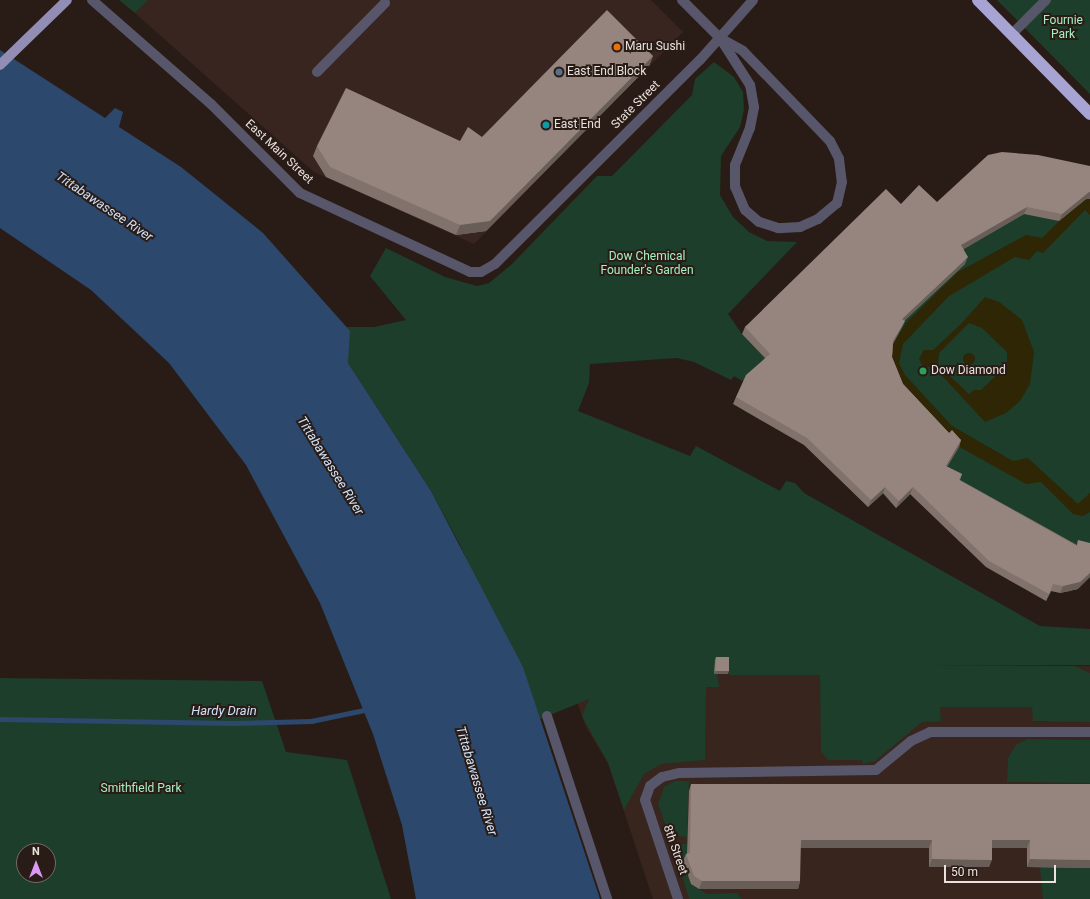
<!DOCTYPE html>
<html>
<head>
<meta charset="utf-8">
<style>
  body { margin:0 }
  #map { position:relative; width:1090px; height:899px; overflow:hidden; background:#291c16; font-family:Roboto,sans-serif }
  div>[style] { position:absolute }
  .commercial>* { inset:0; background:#382520 }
  .built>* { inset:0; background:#38251d }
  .green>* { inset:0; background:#1c3e2a }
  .sand>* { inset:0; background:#2e2605 }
  .round { border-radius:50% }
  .water>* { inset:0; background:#2c486c }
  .stream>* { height:4.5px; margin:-2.25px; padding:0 2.25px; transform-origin:2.25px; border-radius:2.25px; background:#2c486c }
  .minor>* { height:10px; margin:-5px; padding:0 5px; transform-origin:5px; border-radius:5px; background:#58566a }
  .major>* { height:10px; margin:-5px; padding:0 5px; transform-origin:5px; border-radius:5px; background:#918db5 }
  .highway>* { height:12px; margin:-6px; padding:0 6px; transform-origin:6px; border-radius:6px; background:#a7a3d3 }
  .wall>* { inset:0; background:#81726c }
  .shaded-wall>* { inset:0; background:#695d58 }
  .building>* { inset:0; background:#96857e }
  .dots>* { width:11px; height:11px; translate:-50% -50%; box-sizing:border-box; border:2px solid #291c16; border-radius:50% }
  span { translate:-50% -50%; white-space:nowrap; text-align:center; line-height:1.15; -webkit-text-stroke:4px #291c16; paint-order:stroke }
  .park-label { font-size:12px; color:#a5f0c0 }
  .poi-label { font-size:12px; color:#eae1dd }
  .left { translate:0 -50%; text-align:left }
  .street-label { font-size:12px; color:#eae1dd }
  .water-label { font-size:13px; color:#cfe2fb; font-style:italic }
  .north { position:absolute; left:16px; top:843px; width:40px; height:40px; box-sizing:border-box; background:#291c16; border:1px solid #766b66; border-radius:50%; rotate:0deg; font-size:11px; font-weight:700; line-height:16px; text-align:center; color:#eae1dd }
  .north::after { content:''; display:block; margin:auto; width:14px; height:18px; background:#dc99f4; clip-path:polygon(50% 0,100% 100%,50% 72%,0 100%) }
  .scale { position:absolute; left:944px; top:865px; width:112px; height:18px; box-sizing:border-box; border:2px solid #eae1dd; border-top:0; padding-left:5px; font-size:12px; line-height:14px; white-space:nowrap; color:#eae1dd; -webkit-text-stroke:3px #291c16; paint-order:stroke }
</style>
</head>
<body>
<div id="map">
  <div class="commercial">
    <div style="clip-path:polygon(148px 0,651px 0,683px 32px,474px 244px,314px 172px,135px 13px)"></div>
  </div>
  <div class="built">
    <div style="clip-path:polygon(715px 660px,876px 667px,1090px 666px,1090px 899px,653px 899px,608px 763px,586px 727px,577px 702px,712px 666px)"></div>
  </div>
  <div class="green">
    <div style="clip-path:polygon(119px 0,148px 0,135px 13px)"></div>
    <div style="clip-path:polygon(997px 0,1090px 0,1090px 94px)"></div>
    <div style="clip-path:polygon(714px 62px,734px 77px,743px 92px,744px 110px,740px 127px,721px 156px,720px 195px,733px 217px,749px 232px,767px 241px,797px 242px,728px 314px,742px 334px,761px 315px,899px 210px,934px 208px,1090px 174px,1090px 578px,1069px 592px,1052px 591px,1046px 601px,911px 494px,896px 508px,883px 494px,868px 507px,744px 382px,734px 376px,731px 380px,694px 362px,677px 358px,590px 364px,589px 383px,578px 411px,690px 456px,696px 446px,780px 491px,786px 481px,795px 483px,804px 493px,1040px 626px,1090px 629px,1090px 665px,929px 666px,1075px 666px,1090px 673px,1090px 722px,1033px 721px,1032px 707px,940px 707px,941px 721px,922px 722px,875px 761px,863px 764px,862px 760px,828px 760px,821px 752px,820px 675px,729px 675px,728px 667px,715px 660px,719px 687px,706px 687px,705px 760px,661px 764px,644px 774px,624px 810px,608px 763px,582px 716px,589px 699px,540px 719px,459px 543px,431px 491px,348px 363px,347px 327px,374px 327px,406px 320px,370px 276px,386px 248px,445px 277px,477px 286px,489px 283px,511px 265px,597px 176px,612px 176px,692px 95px,695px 79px)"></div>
    <div style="clip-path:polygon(evenodd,0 678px,262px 681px,286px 752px,347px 760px,391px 899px,0 899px,0 678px,24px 851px,48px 851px,48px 875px,24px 875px,24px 851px)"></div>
    <div style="clip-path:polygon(1027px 739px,1090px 740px,1090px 783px,1007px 782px,1008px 758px,1016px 745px)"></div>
    <div style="clip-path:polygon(675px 781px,689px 781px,687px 837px,669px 835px,658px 804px,664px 787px)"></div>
    <div style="clip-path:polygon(673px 844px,687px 844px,687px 861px,683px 862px,691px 884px,707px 894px,737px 893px,742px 899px,689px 899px)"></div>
    <div style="clip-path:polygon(1040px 867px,1090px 868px,1090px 899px,1043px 899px)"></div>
  </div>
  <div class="sand">
    <div style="clip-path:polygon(1090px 199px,1090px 215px,1085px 210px,1043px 253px,1037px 251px,1029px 260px,1015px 257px,949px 296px,903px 344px,899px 363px,905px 375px,952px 426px,1013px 461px,1028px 458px,1078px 504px,1090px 493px,1090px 512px,1083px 516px,1073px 514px,1041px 482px,1026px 484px,956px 445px,893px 374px,890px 348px,906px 323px,958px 272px,1026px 235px,1042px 238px,1081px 200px)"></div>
    <div style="clip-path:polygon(evenodd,985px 297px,999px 302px,1022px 320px,1034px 352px,1030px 384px,1020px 401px,1006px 413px,985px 422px,934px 367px,923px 367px,919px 359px,924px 350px,933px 350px,961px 324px,985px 297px,969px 323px,982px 328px,1007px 352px,1007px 365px,981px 390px,974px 390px,969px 394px,938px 365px,939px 353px,969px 323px)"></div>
    <div class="round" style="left:963px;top:353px;width:12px;height:12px"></div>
  </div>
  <div class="water">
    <div style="clip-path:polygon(0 50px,105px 118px,115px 108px,123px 112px,119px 127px,181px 167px,263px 233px,350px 331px,348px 363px,431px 491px,523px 667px,600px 899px,416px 899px,402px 825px,373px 734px,320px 603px,246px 465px,169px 363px,91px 290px,0 228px)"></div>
  </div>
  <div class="stream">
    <div style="left:0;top:719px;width:233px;rotate:1deg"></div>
    <div style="left:233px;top:723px;width:78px;rotate:-1.5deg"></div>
    <div style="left:311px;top:721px;width:59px;rotate:-11.7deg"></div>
  </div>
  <div class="minor">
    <div style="left:92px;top:0;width:158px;rotate:41.2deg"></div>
    <div style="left:211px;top:104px;width:126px;rotate:45deg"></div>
    <div style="left:300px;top:193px;width:187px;rotate:24.9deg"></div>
    <div style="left:470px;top:272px;width:11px"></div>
    <div style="left:481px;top:272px;width:16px;rotate:-30deg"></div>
    <div style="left:495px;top:264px;width:289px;rotate:-44.9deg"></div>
    <div style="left:700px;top:60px;width:80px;rotate:-48.5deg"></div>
    <div style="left:682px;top:0;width:54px;rotate:45deg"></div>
    <div style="left:720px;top:38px;width:26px;rotate:29deg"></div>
    <div style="left:743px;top:51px;width:125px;rotate:46deg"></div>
    <div style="left:830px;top:141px;width:20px;rotate:63deg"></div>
    <div style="left:839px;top:159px;width:23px;rotate:83deg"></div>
    <div style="left:842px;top:182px;width:22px;rotate:103deg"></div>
    <div style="left:837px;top:203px;width:25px;rotate:140deg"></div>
    <div style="left:818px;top:219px;width:20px;rotate:156deg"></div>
    <div style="left:800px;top:227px;width:22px;rotate:177deg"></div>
    <div style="left:778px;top:228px;width:20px;rotate:-162deg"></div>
    <div style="left:759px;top:222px;width:18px;rotate:-139deg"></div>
    <div style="left:745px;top:210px;width:25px;rotate:-113deg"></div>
    <div style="left:735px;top:187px;width:22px;rotate:-90deg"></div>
    <div style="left:735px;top:165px;width:40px;rotate:-68deg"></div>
    <div style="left:750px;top:128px;width:21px;rotate:-79deg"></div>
    <div style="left:754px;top:107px;width:22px;rotate:-100deg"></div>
    <div style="left:750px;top:85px;width:56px;rotate:-122.6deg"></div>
    <div style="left:1012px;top:34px;width:48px;rotate:-45deg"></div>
    <div style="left:317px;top:72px;width:97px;rotate:-45.4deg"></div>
    <div style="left:547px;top:716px;width:193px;rotate:71.8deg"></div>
    <div style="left:678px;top:899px;width:104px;rotate:-108.4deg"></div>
    <div style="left:645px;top:800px;width:15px;rotate:-70deg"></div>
    <div style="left:650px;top:786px;width:15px;rotate:-37deg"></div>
    <div style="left:662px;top:777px;width:18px;rotate:-13deg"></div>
    <div style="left:680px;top:773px;width:196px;rotate:-0.9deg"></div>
    <div style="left:876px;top:770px;width:45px;rotate:-39.6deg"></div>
    <div style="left:911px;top:741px;width:21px;rotate:-25deg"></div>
    <div style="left:930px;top:732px;width:160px"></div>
  </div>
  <div class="major">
    <div style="left:0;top:65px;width:93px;rotate:-44.1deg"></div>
  </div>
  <div class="highway">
    <div style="left:978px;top:0;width:160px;rotate:45.5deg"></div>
  </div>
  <div class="wall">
    <div style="clip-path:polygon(653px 56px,649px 66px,486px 231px,456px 235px,326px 177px,313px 156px,317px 146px,460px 141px,482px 137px)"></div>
    <div style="clip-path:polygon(1090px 166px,1090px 199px,1086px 199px,1059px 221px,1024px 214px,963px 249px,965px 264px,905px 320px,902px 327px,893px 344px,892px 357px,903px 384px,949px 433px,961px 440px,959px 447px,947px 467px,962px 474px,960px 480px,1077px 545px,1078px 540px,1078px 589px,1060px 593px,1051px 591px,1046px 601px,986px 567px,910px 494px,896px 508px,883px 493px,868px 507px,804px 445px,733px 404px,736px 397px,765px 358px,742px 334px,745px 327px,901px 204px,937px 202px)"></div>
    <div style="clip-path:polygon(716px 657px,728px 674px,714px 674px,715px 660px)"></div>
    <div style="clip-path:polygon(691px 784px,1090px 784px,1090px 868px,1027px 867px,1027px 848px,992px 848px,989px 867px,929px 867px,929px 848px,800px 848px,800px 881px,798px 889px,699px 889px,691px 884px,683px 861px,686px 854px,687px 854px,689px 791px)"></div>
  </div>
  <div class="shaded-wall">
    <div style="clip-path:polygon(653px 56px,649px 66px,486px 231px,456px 235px,460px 225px)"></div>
    <div style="clip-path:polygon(1089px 192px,1090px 192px,1090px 199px,1086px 199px,1059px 221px,1062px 214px)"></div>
    <div style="clip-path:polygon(1027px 207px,1024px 214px,959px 252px,961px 245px)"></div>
    <div style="clip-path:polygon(968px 257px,965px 264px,899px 326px,902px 319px)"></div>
    <div style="clip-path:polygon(905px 321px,902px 327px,890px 348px,893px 341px)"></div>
    <div style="clip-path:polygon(961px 440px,959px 447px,943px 473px,946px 466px)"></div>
    <div style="clip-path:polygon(885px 487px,883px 493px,868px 507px,871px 500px)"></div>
    <div style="clip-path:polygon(913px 487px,910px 494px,896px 508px,899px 501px)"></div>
    <div style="clip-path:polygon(1090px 573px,1090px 577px,1078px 589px,1060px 593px,1063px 586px)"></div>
    <div style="clip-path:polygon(715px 671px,729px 671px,728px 674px,714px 674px)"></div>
    <div style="clip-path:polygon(801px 840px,932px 840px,929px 848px,798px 848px)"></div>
    <div style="clip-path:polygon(992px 840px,1030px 840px,1027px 848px,989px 848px)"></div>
    <div style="clip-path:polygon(932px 859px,992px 860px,989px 867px,929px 867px)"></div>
    <div style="clip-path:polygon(1030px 859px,1090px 860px,1090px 868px,1027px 867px)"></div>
    <div style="clip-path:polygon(702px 881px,800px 881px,798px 889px,699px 889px)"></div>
  </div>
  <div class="building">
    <div style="clip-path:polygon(607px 10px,653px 56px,490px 221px,460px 225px,330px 167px,317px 146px,346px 88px,460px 141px,468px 127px,482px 137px)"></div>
    <div style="clip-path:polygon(1002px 152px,1038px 155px,1090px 166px,1090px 192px,1089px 192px,1062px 214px,1027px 207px,961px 245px,968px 257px,902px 319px,905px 321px,893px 341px,892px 357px,903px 384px,949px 433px,952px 430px,961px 440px,946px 466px,962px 474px,959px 480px,1077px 546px,1078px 540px,1090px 543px,1090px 573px,1080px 582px,1063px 586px,1053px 584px,1049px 594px,989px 561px,913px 487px,899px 501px,885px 487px,871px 500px,807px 438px,736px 397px,746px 375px,770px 354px,745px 327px,886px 189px,901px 204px,919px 185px,937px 202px,988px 155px)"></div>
    <div style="clip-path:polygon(716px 657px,729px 657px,729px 671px,715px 671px)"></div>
    <div style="clip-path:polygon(691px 784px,1090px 784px,1090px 860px,1030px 859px,1030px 840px,992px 840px,992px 860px,932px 859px,932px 840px,801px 840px,800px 881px,702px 881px,694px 876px,686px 854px,690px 853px)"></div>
  </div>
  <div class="dots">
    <div style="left:617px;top:47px;background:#e8710a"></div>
    <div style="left:559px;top:72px;background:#5c6f8a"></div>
    <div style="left:546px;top:125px;background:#0f9aa8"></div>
    <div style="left:923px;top:371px;background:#2e9e5b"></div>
  </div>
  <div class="park-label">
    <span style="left:1063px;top:28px">Fournie<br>Park</span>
    <span style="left:647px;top:264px">Dow Chemical<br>Founder's Garden</span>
    <span style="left:141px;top:789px">Smithfield Park</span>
  </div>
  <div class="poi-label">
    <span class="left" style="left:625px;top:47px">Maru Sushi</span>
    <span class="left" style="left:567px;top:72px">East End Block</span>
    <span class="left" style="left:554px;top:125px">East End</span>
    <span class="left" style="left:931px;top:371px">Dow Diamond</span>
  </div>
  <div class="street-label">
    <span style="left:636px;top:105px;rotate:-45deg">State Street</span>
    <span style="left:279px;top:152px;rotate:43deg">East Main Street</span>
    <span style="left:675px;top:850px;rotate:71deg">8th Street</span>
  </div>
  <div class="water-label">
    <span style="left:104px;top:207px;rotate:34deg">Tittabawassee River</span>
    <span style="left:330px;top:466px;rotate:58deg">Tittabawassee River</span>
    <span style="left:224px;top:711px">Hardy Drain</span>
    <span style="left:476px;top:781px;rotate:73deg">Tittabawassee River</span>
  </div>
  <div class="north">N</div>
  <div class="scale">50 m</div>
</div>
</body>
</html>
